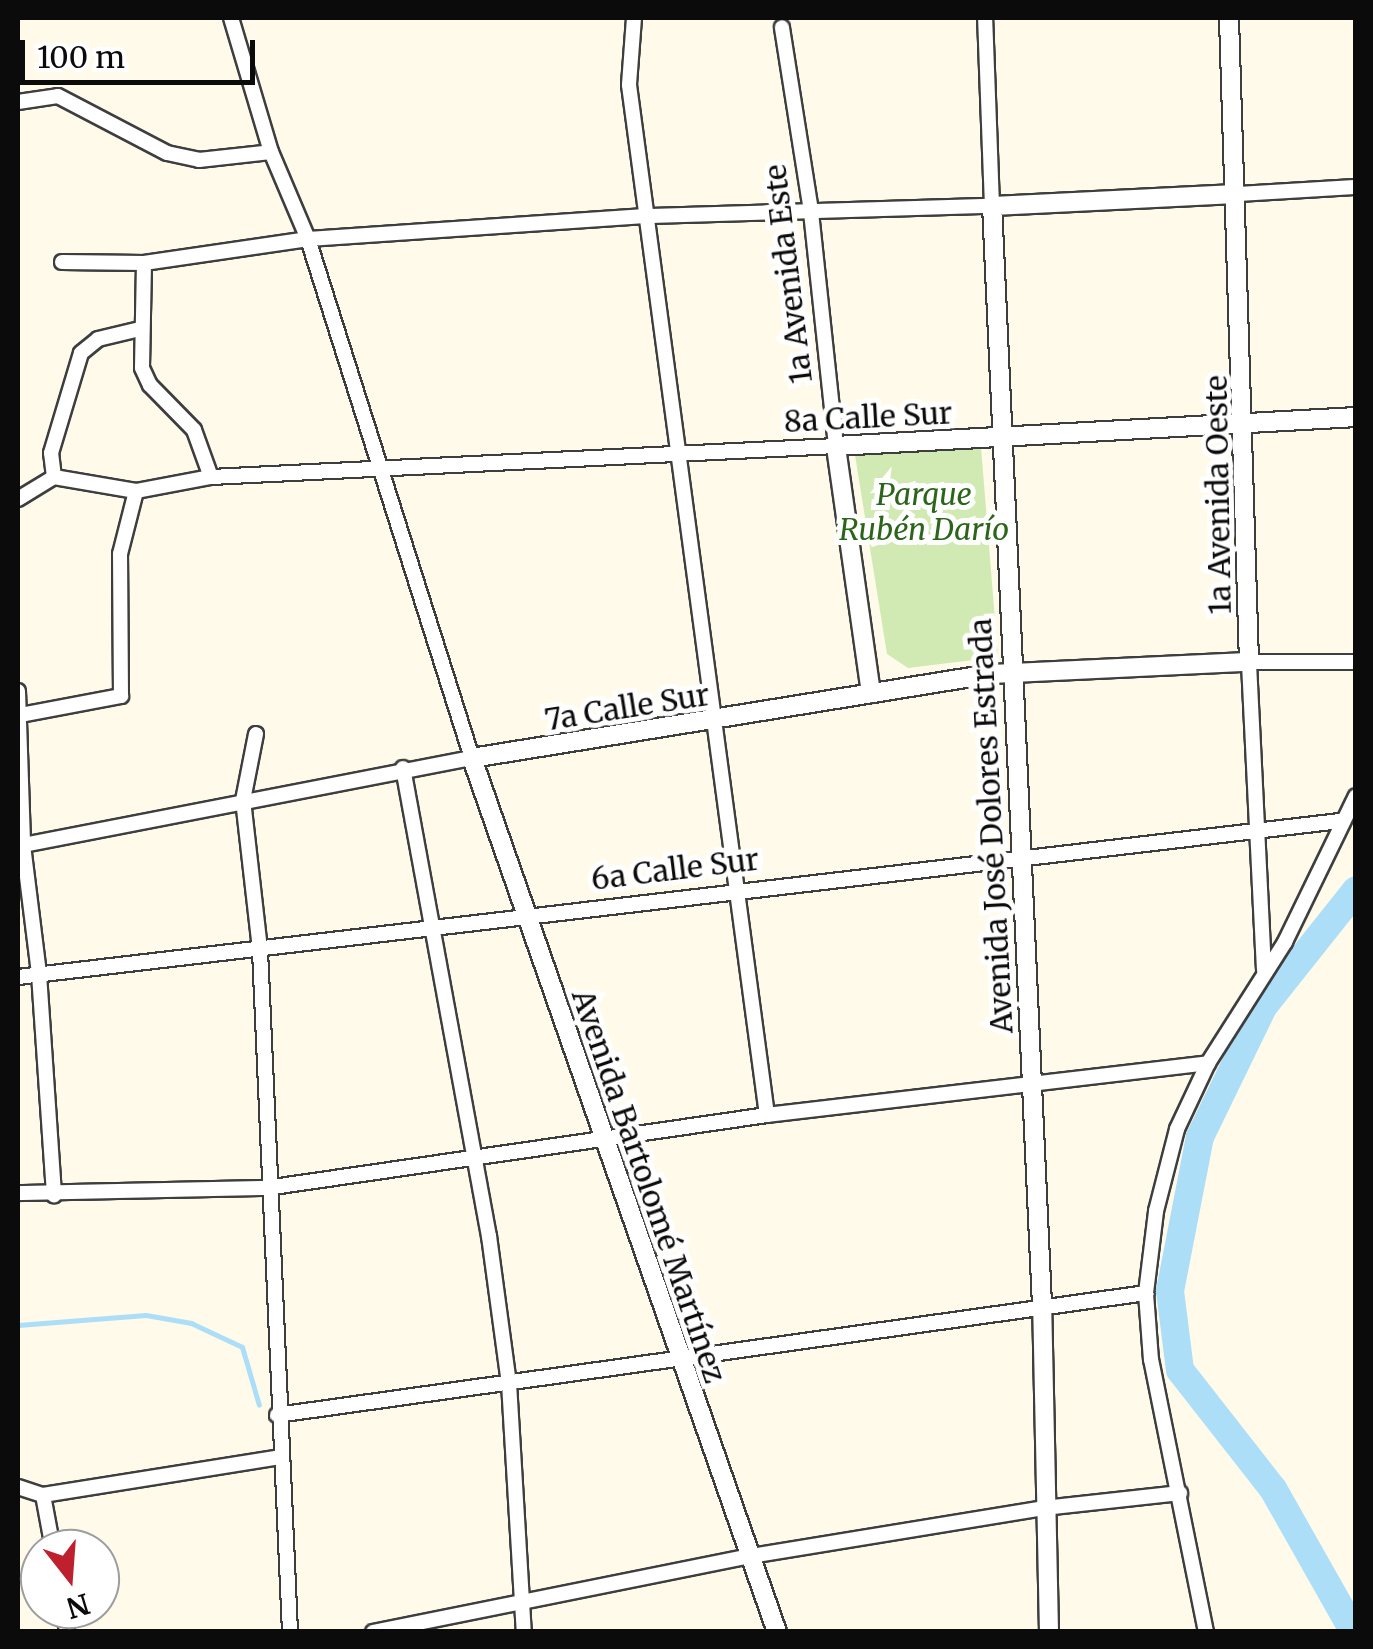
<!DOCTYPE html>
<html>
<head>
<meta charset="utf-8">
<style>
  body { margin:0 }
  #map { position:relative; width:1373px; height:1649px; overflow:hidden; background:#fffaea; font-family:Merriweather,serif }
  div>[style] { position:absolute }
  .green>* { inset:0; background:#d1eab3 }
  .stream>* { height:5px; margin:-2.5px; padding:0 2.5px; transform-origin:2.5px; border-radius:2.5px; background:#addef8 }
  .river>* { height:28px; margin:-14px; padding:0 14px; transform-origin:14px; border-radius:14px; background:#addef8 }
  .roads { filter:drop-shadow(2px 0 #3e3e3e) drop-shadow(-2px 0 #3e3e3e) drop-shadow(0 2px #3e3e3e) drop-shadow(0 -2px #3e3e3e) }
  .minor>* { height:14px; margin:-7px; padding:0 7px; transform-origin:7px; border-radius:7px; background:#fff }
  .tertiary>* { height:18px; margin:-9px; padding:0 9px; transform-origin:9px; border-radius:9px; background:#fff }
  span { translate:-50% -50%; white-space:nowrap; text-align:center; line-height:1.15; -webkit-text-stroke:10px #fff; paint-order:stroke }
  .street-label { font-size:30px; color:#0b0b0b }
  .park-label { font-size:30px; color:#2c641b; font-style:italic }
  .frame { position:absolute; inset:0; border:20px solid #0b0b0b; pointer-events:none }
  .north { position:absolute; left:20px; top:1529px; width:100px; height:100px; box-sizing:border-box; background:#fff; border:2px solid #9d9d9d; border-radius:50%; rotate:163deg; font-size:28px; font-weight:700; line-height:40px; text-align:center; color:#0b0b0b }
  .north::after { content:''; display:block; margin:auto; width:35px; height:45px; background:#be212d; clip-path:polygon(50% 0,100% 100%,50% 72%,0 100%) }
  .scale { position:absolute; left:20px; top:40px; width:235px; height:45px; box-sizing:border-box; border:5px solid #0b0b0b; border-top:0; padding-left:12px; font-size:30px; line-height:35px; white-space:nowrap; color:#0b0b0b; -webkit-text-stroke:8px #fff; paint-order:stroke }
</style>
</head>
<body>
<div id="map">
  <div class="green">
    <div style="clip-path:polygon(981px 447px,998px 657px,908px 668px,887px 654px,855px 455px)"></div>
  </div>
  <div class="stream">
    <div style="left:1157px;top:1292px;width:13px;rotate:-4deg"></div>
    <div style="left:18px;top:1325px;width:128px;rotate:-4.5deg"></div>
    <div style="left:146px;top:1315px;width:46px;rotate:10.1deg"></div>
    <div style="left:191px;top:1323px;width:56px;rotate:25.2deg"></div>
    <div style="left:242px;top:1347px;width:60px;rotate:73.7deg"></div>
  </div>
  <div class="river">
    <div style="left:1354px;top:1632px;width:164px;rotate:-119.5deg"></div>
    <div style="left:1273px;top:1489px;width:151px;rotate:-128deg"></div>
    <div style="left:1180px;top:1370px;width:80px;rotate:-97.2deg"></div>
    <div style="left:1170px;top:1291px;width:157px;rotate:-79deg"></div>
    <div style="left:1200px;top:1137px;width:144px;rotate:-64.1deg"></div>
    <div style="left:1263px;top:1007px;width:149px;rotate:-51.5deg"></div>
  </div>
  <div class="roads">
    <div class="minor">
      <div style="left:634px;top:18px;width:67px;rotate:94.3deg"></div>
      <div style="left:629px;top:85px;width:1039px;rotate:82.37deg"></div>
      <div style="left:18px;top:102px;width:40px;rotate:-8.5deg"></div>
      <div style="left:58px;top:96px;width:123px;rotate:27.6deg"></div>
      <div style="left:167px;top:153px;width:33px;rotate:12deg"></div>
      <div style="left:199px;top:160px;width:72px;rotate:-6.3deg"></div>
      <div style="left:1237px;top:194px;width:119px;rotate:-3.4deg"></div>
      <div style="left:62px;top:262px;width:82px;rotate:0.7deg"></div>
      <div style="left:144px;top:263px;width:166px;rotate:-8.3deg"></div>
      <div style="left:308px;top:239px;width:342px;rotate:-3.9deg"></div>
      <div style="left:649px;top:216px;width:343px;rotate:-1.7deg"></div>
      <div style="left:992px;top:206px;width:188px;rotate:-92.1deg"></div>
      <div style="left:144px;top:263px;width:105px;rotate:91.1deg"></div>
      <div style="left:142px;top:368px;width:19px;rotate:65deg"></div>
      <div style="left:150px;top:385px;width:63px;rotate:45.6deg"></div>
      <div style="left:194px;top:430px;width:50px;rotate:70.1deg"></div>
      <div style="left:54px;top:477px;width:24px;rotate:-97deg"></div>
      <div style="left:51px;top:453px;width:104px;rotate:-73.3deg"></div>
      <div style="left:81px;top:353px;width:22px;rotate:-39deg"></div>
      <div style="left:98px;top:339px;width:43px;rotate:-13.4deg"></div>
      <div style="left:18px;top:499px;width:42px;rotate:-31.4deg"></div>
      <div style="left:54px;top:477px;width:83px;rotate:9.7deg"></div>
      <div style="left:136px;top:491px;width:76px;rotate:-10.6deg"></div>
      <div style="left:211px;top:477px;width:626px;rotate:-2.84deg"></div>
      <div style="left:836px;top:446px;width:236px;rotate:-96.1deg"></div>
      <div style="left:811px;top:211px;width:186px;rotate:-99deg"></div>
      <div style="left:18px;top:691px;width:154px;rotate:88.1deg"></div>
      <div style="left:23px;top:845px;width:130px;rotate:82.9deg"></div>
      <div style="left:39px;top:974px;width:222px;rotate:86.1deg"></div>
      <div style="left:20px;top:715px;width:103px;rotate:-10.7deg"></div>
      <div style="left:121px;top:696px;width:142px;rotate:-90.4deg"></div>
      <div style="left:120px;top:554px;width:65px;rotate:-75.7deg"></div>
      <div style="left:256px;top:734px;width:67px;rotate:101.1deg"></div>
      <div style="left:243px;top:800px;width:151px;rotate:83.5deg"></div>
      <div style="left:260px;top:950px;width:683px;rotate:87.48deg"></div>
      <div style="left:403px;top:768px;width:476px;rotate:79.6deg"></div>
      <div style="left:489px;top:1236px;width:148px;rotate:82.3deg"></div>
      <div style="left:509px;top:1383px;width:249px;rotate:86.6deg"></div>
      <div style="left:18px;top:846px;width:462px;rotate:-11deg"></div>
      <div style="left:472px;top:758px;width:544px;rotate:-107.54deg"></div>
      <div style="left:308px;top:239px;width:95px;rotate:-113deg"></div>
      <div style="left:271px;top:152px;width:140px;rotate:-106.6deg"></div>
      <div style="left:1264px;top:970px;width:308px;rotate:-92.8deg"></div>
      <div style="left:1249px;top:662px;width:107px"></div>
      <div style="left:18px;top:977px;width:1331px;rotate:-6.73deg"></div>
      <div style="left:18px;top:1193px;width:248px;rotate:-1.2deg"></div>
      <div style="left:266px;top:1188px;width:506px;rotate:-8.29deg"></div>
      <div style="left:767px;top:1115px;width:444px;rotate:-6.7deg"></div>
      <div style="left:277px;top:1415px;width:878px;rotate:-7.99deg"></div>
      <div style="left:18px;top:1487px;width:26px;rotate:18deg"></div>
      <div style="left:43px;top:1495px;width:240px;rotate:-9.1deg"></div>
      <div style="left:43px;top:1495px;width:55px;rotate:79.5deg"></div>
      <div style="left:63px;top:1609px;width:23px;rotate:80deg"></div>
      <div style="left:373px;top:1632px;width:386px;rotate:-11.4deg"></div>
      <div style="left:751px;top:1556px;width:297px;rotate:-9.3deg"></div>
      <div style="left:1044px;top:1508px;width:137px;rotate:-6.3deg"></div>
      <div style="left:1206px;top:1632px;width:278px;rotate:-101.4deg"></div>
      <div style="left:1151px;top:1360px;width:67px;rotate:-94.3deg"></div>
      <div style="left:1146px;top:1293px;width:83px;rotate:-83deg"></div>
      <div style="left:1156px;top:1211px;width:85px;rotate:-75.6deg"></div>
      <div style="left:1177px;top:1129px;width:73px;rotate:-64.8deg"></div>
      <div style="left:1208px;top:1063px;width:143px;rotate:-57.5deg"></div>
      <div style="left:1285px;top:942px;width:162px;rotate:-64.1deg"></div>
    </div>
    <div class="tertiary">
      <div style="left:871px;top:693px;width:249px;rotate:-98.1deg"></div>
      <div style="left:836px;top:446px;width:521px;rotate:-3.19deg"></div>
      <div style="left:777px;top:1632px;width:926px;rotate:-109.24deg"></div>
      <div style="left:472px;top:758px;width:525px;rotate:-9.21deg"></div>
      <div style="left:990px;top:674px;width:259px;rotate:-2.7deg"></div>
      <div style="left:1249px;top:662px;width:644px;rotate:-91.78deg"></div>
      <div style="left:1049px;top:1632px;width:327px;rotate:-91.2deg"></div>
      <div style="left:1042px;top:1305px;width:1100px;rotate:-92.6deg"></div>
      <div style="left:992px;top:206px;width:245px;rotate:-2.8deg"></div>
    </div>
  </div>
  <div class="street-label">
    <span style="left:788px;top:274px;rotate:-97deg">1a Avenida Este</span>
    <span style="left:868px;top:417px;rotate:-3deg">8a Calle Sur</span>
    <span style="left:1218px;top:495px;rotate:-91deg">1a Avenida Oeste</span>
    <span style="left:627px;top:707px;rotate:-9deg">7a Calle Sur</span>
    <span style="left:991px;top:826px;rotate:-93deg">Avenida José Dolores Estrada</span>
    <span style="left:675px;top:869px;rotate:-7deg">6a Calle Sur</span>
    <span style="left:649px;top:1186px;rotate:71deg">Avenida Bartolomé Martínez</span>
  </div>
  <div class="park-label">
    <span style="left:924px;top:511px">Parque<br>Rubén Darío</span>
  </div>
  <div class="frame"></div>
  <div class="north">N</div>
  <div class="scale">100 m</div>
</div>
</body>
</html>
